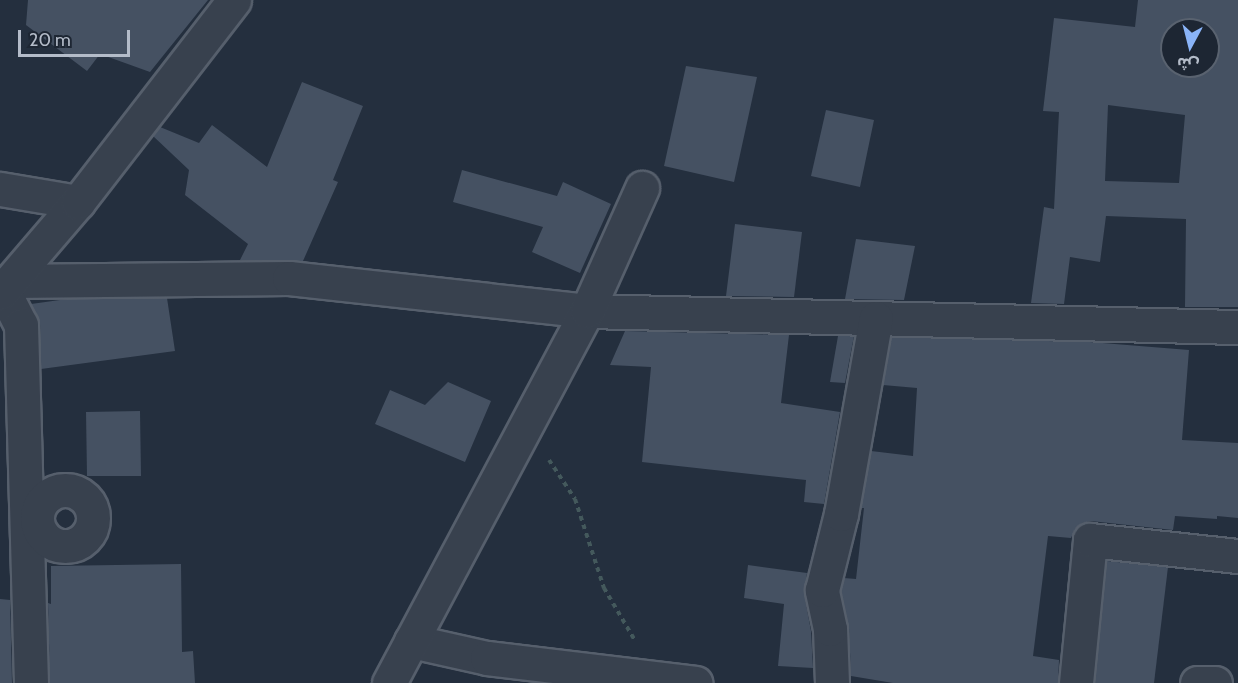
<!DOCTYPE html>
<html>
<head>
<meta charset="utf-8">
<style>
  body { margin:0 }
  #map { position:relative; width:1238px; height:683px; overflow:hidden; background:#242f3e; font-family:Cabin,"Noto Sans Arabic",sans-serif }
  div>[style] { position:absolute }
  .building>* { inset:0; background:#455162 }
  .path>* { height:4px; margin-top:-2px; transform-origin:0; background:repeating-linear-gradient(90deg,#44595c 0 4.5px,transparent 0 9px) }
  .roads { filter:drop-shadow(2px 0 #565f6c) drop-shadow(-2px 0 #565f6c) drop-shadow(0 2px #565f6c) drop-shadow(0 -2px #565f6c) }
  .minor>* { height:33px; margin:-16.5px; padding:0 16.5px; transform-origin:16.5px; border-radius:16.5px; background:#38414e }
  .minor>.ring { margin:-16.5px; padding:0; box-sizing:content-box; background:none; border:33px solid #38414e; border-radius:50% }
  .tertiary>* { height:33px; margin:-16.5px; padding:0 16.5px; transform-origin:16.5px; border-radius:16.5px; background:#38414e }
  span { translate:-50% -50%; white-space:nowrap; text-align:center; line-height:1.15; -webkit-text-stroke:5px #1d2633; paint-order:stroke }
  .north { position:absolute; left:1160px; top:18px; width:60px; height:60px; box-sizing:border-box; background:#1d2633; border:2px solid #59626f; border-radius:50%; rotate:187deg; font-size:16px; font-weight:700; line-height:24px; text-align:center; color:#b4bcc9 }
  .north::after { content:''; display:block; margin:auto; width:21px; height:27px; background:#8ab4f8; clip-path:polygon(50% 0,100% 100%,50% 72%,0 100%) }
  .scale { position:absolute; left:18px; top:30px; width:112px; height:27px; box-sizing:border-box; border:3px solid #b4bcc9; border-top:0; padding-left:8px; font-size:18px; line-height:21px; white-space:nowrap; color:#b4bcc9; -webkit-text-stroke:4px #1d2633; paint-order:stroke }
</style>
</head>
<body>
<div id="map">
  <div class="building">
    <div style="clip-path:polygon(28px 0,208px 0,150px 72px,100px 54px,87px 71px,26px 25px)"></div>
    <div style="clip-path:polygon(evenodd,1138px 0,1238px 0,1238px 307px,1185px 307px,1186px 219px,1106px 216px,1100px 262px,1070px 257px,1064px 304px,1031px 303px,1044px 207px,1054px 209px,1059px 112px,1043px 111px,1054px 18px,1135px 27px,1138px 0,1172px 30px,1208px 30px,1208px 66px,1172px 66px,1172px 30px,1138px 0,1108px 105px,1185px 115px,1179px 183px,1105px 181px,1108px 105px)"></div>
    <div style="clip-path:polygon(686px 66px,757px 77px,734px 182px,664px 166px)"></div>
    <div style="clip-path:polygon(302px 82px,363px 106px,333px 180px,338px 182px,303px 261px,240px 260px,248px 244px,185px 195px,189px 170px,153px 136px,160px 127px,199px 143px,212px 125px,267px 167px)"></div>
    <div style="clip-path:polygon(826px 110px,874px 120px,860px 187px,811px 176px)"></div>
    <div style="clip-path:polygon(462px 170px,557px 196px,563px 182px,611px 204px,580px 273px,532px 252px,543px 227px,453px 202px)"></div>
    <div style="clip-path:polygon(735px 224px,802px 232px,794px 297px,726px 296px)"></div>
    <div style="clip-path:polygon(856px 239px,915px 246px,904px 300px,845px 299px)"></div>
    <div style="clip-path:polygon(167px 298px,175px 351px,41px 369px,40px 324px,31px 304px,67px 299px)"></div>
    <div style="clip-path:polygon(625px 331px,789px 335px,781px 403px,840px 412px,824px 504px,804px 502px,806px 480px,642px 462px,651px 367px,610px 365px)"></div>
    <div style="clip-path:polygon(838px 336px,854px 336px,845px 383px,830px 382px)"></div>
    <div style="clip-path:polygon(892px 337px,1090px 342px,1189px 350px,1182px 440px,1238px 443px,1238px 518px,1217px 516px,1217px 519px,1175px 516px,1173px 530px,1091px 521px,1082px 523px,1075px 529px,1071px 538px,1048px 536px,1033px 656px,1059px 660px,1058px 683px,893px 683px,851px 676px,849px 628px,841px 590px,844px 578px,856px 579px,864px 508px,861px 508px,871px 451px,913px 456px,917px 388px,883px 385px)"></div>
    <div style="clip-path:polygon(448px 382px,491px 401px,465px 462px,375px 424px,390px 390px,425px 405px)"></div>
    <div style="clip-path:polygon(140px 411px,141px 476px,87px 476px,86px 412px)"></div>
    <div style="clip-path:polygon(1107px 561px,1168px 567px,1154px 683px,1095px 683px)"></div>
    <div style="clip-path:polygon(181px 564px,182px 652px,193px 651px,195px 683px,50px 683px,48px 603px,51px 604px,51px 566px)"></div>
    <div style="clip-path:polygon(748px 565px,807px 573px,804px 593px,811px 631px,813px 668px,778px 666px,784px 604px,744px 598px)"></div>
    <div style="clip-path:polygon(0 599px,10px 600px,12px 683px,0 683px)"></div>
  </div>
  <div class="path">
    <div style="left:549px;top:460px;width:47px;rotate:56.3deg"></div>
    <div style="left:575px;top:499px;width:94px;rotate:72deg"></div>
    <div style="left:604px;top:588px;width:59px;rotate:59.5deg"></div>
  </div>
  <div class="roads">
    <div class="minor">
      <div style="left:0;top:189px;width:79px;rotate:9.5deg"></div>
      <div style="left:11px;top:281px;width:278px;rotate:-0.6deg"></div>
      <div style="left:289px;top:278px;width:300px;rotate:6.3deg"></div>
      <div style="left:587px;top:311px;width:651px;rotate:1.41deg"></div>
      <div style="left:3px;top:290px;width:39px;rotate:63deg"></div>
      <div style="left:21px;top:325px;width:358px;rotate:88.4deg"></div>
      <div class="ring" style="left:37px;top:490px;width:23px;height:23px"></div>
      <div style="left:411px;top:641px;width:78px;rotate:12.6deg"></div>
      <div style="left:487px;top:658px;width:210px;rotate:6.8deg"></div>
      <div style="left:389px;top:683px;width:421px;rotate:-62deg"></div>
      <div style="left:587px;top:311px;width:135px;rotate:-65.9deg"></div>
      <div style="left:832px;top:683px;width:54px;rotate:-92.1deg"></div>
      <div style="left:830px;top:629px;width:40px;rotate:-102deg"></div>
      <div style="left:822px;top:590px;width:78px;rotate:-76deg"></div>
      <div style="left:841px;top:514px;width:199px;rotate:-79.9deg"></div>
      <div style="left:1076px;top:683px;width:144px;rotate:-84.4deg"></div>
      <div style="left:1090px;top:540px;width:149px;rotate:6.2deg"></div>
      <div style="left:1197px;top:683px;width:18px"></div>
    </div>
    <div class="tertiary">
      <div style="left:0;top:293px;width:120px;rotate:-49.4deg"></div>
      <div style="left:78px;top:202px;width:255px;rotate:-52.3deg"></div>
    </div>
  </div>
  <div class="north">ش</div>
  <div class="scale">20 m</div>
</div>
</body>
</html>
